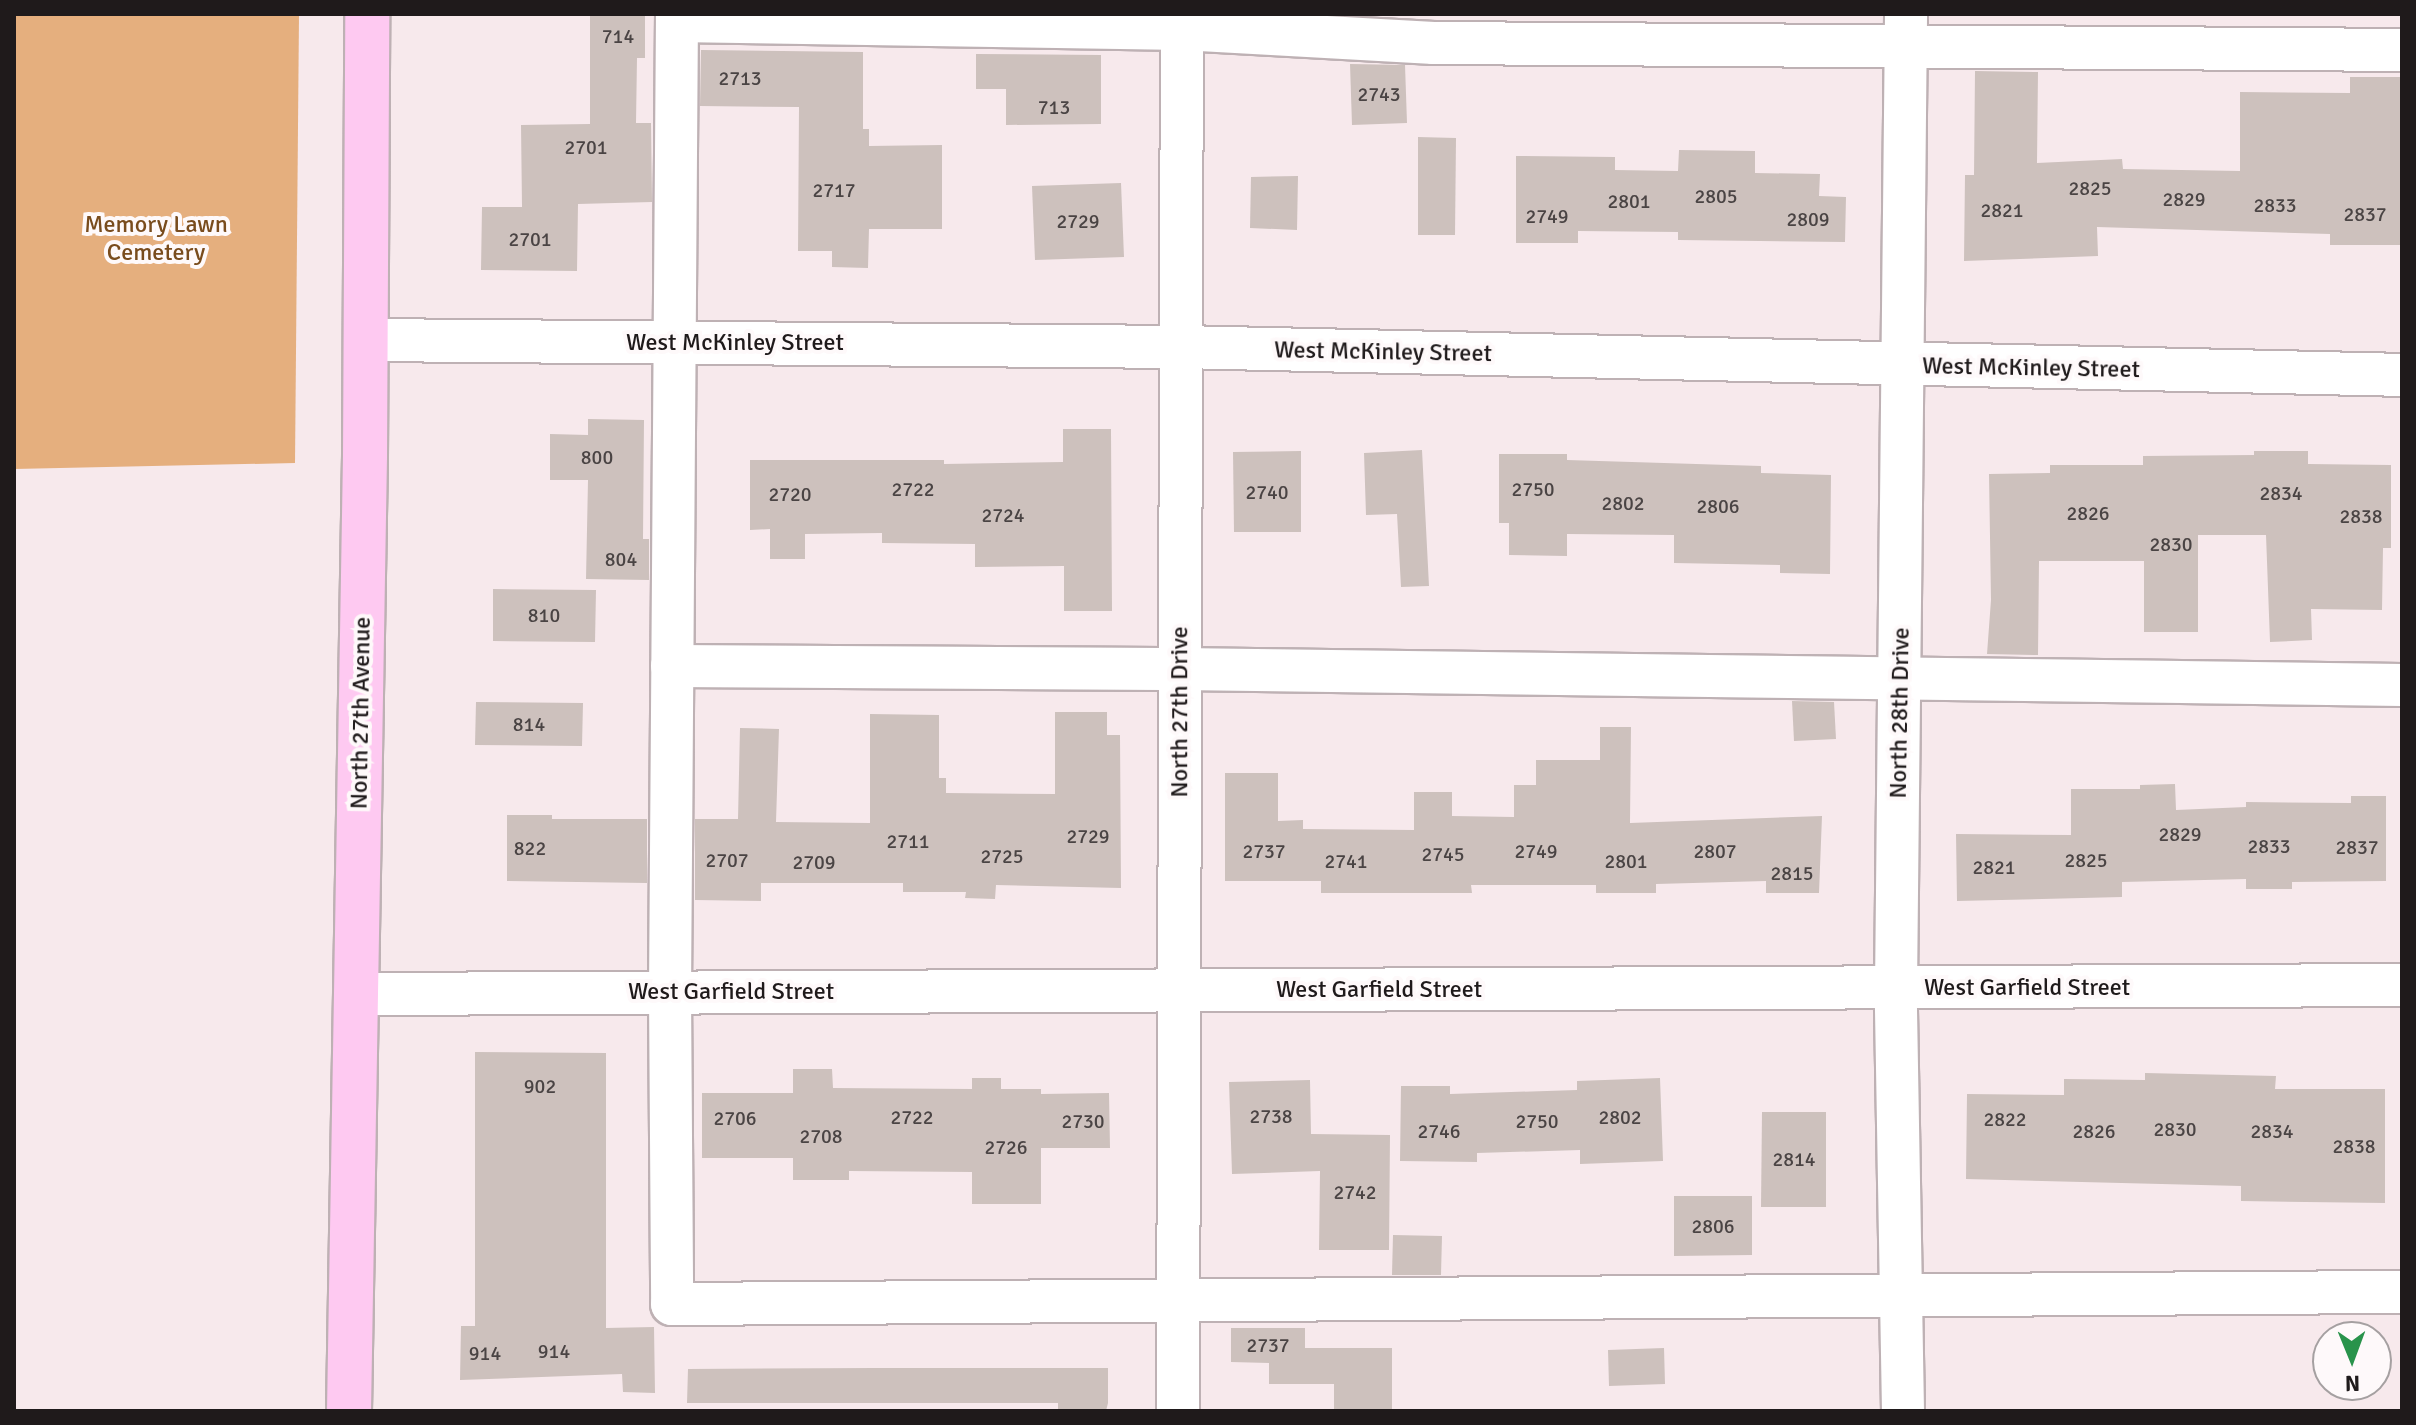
<!DOCTYPE html>
<html>
<head>
<meta charset="utf-8">
<style>
  body { margin:0 }
  #map { position:relative; width:2416px; height:1425px; overflow:hidden; background:#f7e9ec; font-family:Signika,sans-serif }
  div>[style] { position:absolute }
  .green>* { inset:0; background:#e5af7e }
  .building>* { inset:0; background:#cdc1bd }
  .roads { filter:drop-shadow(2px 0 #beb1b4) drop-shadow(-2px 0 #beb1b4) drop-shadow(0 2px #beb1b4) drop-shadow(0 -2px #beb1b4) }
  .minor>* { height:42px; margin:-21px; padding:0 21px; transform-origin:21px; border-radius:21px; background:#fff }
  .major>* { height:44px; margin:-22px; padding:0 22px; transform-origin:22px; border-radius:22px; background:#fec9f1 }
  span { translate:-50% -50%; white-space:nowrap; text-align:center; line-height:1.15; -webkit-text-stroke:8px #fef9fa; paint-order:stroke }
  .number-label { font-size:20px; color:#4a4444 }
  .number-label span { -webkit-text-stroke-width:0 }
  .park-label { font-size:24px; color:#794c1d }
  .street-label { font-size:24px; color:#1f1a1b }
  .frame { position:absolute; inset:0; border:16px solid #1f1a1b; pointer-events:none }
  .north { position:absolute; left:2312px; top:1321px; width:80px; height:80px; box-sizing:border-box; background:#fef9fa; border:2px solid #a5a0a1; border-radius:50%; rotate:179deg; font-size:22px; font-weight:700; line-height:32px; text-align:center; color:#1f1a1b }
  .north::after { content:''; display:block; margin:auto; width:28px; height:36px; background:#29934b; clip-path:polygon(50% 0,100% 100%,50% 72%,0 100%) }
</style>
</head>
<body>
<div id="map">
  <div class="green">
    <div style="clip-path:polygon(14px 14px,299px 14px,295px 463px,14px 469px)"></div>
  </div>
  <div class="building">
    <div style="clip-path:polygon(590px 14px,645px 14px,645px 58px,637px 58px,636px 123px,651px 123px,652px 202px,578px 204px,577px 271px,481px 270px,482px 207px,522px 207px,521px 125px,590px 124px)"></div>
    <div style="clip-path:polygon(701px 50px,863px 52px,863px 129px,869px 129px,869px 146px,942px 145px,942px 229px,869px 229px,868px 268px,832px 267px,832px 251px,798px 251px,799px 107px,700px 106px)"></div>
    <div style="clip-path:polygon(976px 54px,1101px 55px,1101px 124px,1006px 125px,1006px 89px,976px 89px)"></div>
    <div style="clip-path:polygon(1350px 64px,1405px 65px,1407px 123px,1352px 125px)"></div>
    <div style="clip-path:polygon(1975px 71px,2038px 72px,2037px 163px,2122px 159px,2123px 169px,2240px 171px,2240px 92px,2350px 93px,2350px 77px,2400px 77px,2400px 245px,2330px 245px,2330px 234px,2097px 227px,2098px 256px,1964px 261px,1965px 175px,1974px 175px)"></div>
    <div style="clip-path:polygon(1418px 137px,1456px 138px,1455px 235px,1418px 235px)"></div>
    <div style="clip-path:polygon(1679px 150px,1755px 151px,1755px 173px,1820px 174px,1819px 196px,1846px 197px,1845px 242px,1678px 240px,1678px 232px,1578px 231px,1578px 243px,1516px 243px,1516px 156px,1615px 157px,1615px 170px,1678px 171px)"></div>
    <div style="clip-path:polygon(1298px 176px,1297px 230px,1250px 228px,1251px 177px)"></div>
    <div style="clip-path:polygon(1121px 183px,1124px 257px,1035px 260px,1032px 186px)"></div>
    <div style="clip-path:polygon(588px 419px,644px 420px,643px 539px,649px 539px,649px 580px,586px 579px,588px 480px,550px 480px,550px 434px,588px 435px)"></div>
    <div style="clip-path:polygon(1063px 429px,1111px 429px,1112px 611px,1064px 611px,1064px 566px,975px 567px,975px 544px,882px 543px,882px 533px,805px 534px,805px 559px,770px 559px,770px 529px,750px 530px,750px 460px,944px 460px,944px 464px,1063px 462px)"></div>
    <div style="clip-path:polygon(1422px 450px,1429px 586px,1401px 587px,1397px 514px,1366px 515px,1364px 453px)"></div>
    <div style="clip-path:polygon(1301px 451px,1301px 532px,1234px 532px,1233px 452px)"></div>
    <div style="clip-path:polygon(2254px 451px,2308px 451px,2308px 464px,2391px 465px,2391px 548px,2383px 548px,2382px 610px,2311px 609px,2312px 640px,2270px 642px,2266px 535px,2198px 535px,2198px 632px,2144px 632px,2144px 561px,2039px 561px,2038px 655px,1987px 654px,1991px 600px,1989px 474px,2050px 473px,2050px 465px,2143px 465px,2143px 456px,2254px 455px)"></div>
    <div style="clip-path:polygon(1499px 454px,1567px 454px,1567px 460px,1761px 466px,1761px 473px,1831px 475px,1830px 574px,1780px 573px,1780px 565px,1674px 563px,1674px 535px,1567px 534px,1567px 556px,1509px 555px,1509px 523px,1499px 523px)"></div>
    <div style="clip-path:polygon(493px 589px,596px 590px,595px 642px,493px 641px)"></div>
    <div style="clip-path:polygon(1792px 701px,1834px 702px,1836px 739px,1794px 741px)"></div>
    <div style="clip-path:polygon(476px 702px,583px 703px,582px 746px,475px 745px)"></div>
    <div style="clip-path:polygon(1055px 712px,1107px 712px,1107px 735px,1120px 735px,1121px 888px,996px 885px,995px 899px,965px 898px,966px 892px,903px 892px,903px 883px,761px 883px,761px 901px,695px 900px,695px 819px,738px 819px,740px 728px,779px 729px,776px 822px,870px 823px,870px 714px,939px 715px,939px 778px,946px 778px,946px 793px,1055px 794px)"></div>
    <div style="clip-path:polygon(1600px 727px,1631px 727px,1630px 823px,1822px 816px,1819px 893px,1766px 893px,1766px 881px,1656px 884px,1656px 893px,1596px 893px,1596px 885px,1471px 885px,1472px 893px,1321px 893px,1321px 881px,1225px 881px,1225px 773px,1278px 773px,1278px 821px,1303px 820px,1303px 829px,1414px 830px,1414px 792px,1452px 792px,1452px 816px,1514px 817px,1514px 785px,1536px 785px,1536px 760px,1600px 760px)"></div>
    <div style="clip-path:polygon(2175px 784px,2176px 810px,2246px 807px,2246px 802px,2351px 803px,2351px 796px,2386px 796px,2386px 881px,2292px 882px,2292px 889px,2246px 889px,2246px 879px,2122px 882px,2122px 897px,1957px 901px,1956px 834px,2071px 835px,2071px 789px,2140px 789px,2140px 785px)"></div>
    <div style="clip-path:polygon(507px 815px,552px 815px,552px 819px,647px 819px,647px 883px,507px 881px)"></div>
    <div style="clip-path:polygon(475px 1052px,606px 1053px,606px 1328px,654px 1327px,655px 1393px,623px 1392px,622px 1374px,460px 1380px,461px 1326px,475px 1326px)"></div>
    <div style="clip-path:polygon(793px 1069px,832px 1069px,833px 1088px,972px 1089px,972px 1078px,1001px 1078px,1001px 1089px,1041px 1089px,1041px 1094px,1109px 1093px,1110px 1148px,1041px 1148px,1041px 1204px,972px 1204px,972px 1172px,849px 1171px,849px 1180px,793px 1180px,793px 1158px,702px 1158px,702px 1093px,793px 1093px)"></div>
    <div style="clip-path:polygon(2145px 1073px,2276px 1076px,2275px 1089px,2385px 1089px,2385px 1203px,2241px 1201px,2241px 1186px,1966px 1179px,1967px 1094px,2064px 1095px,2064px 1079px,2145px 1080px)"></div>
    <div style="clip-path:polygon(1660px 1078px,1663px 1161px,1580px 1164px,1580px 1150px,1477px 1153px,1477px 1162px,1400px 1161px,1401px 1086px,1450px 1086px,1450px 1094px,1577px 1090px,1577px 1081px)"></div>
    <div style="clip-path:polygon(1310px 1080px,1311px 1134px,1390px 1135px,1389px 1250px,1319px 1250px,1320px 1171px,1232px 1174px,1229px 1082px)"></div>
    <div style="clip-path:polygon(1762px 1112px,1826px 1112px,1826px 1207px,1761px 1207px)"></div>
    <div style="clip-path:polygon(1674px 1196px,1752px 1196px,1752px 1255px,1674px 1256px)"></div>
    <div style="clip-path:polygon(1393px 1235px,1442px 1236px,1441px 1275px,1392px 1275px)"></div>
    <div style="clip-path:polygon(1231px 1328px,1305px 1328px,1305px 1348px,1392px 1348px,1392px 1411px,1334px 1411px,1334px 1384px,1269px 1384px,1269px 1363px,1231px 1362px)"></div>
    <div style="clip-path:polygon(1664px 1348px,1665px 1384px,1609px 1386px,1608px 1350px)"></div>
    <div style="clip-path:polygon(875px 1368px,1108px 1368px,1108px 1403px,1106px 1411px,1058px 1411px,1058px 1403px,687px 1403px,688px 1369px)"></div>
  </div>
  <div class="roads">
    <div class="minor">
      <div style="left:677px;top:14px;width:979px;rotate:90.41deg"></div>
      <div style="left:670px;top:993px;width:311px;rotate:89.6deg"></div>
      <div style="left:672px;top:1304px;width:1730px;rotate:-0.4deg"></div>
      <div style="left:677px;top:21px;width:505px;rotate:0.91deg"></div>
      <div style="left:1182px;top:29px;width:252px;rotate:3.2deg"></div>
      <div style="left:1434px;top:43px;width:968px;rotate:0.41deg"></div>
      <div style="left:365px;top:340px;width:816px;rotate:0.49deg"></div>
      <div style="left:1181px;top:347px;width:1221px;rotate:1.31deg"></div>
      <div style="left:672px;top:666px;width:508px;rotate:0.34deg"></div>
      <div style="left:1180px;top:669px;width:1222px;rotate:0.75deg"></div>
      <div style="left:356px;top:994px;width:2046px;rotate:-0.25deg"></div>
      <div style="left:1178px;top:1411px;width:1397px;rotate:-89.84deg"></div>
      <div style="left:1903px;top:1411px;width:422px;rotate:-91deg"></div>
      <div style="left:1896px;top:989px;width:975px;rotate:-89.41deg"></div>
    </div>
    <div class="major">
      <div style="left:349px;top:1411px;width:956px;rotate:-89.04deg"></div>
      <div style="left:365px;top:455px;width:441px;rotate:-89.7deg"></div>
    </div>
  </div>
  <div class="number-label">
    <span style="left:618px;top:36px">714</span>
    <span style="left:740px;top:78px">2713</span>
    <span style="left:1379px;top:94px">2743</span>
    <span style="left:1054px;top:107px">713</span>
    <span style="left:586px;top:147px">2701</span>
    <span style="left:2090px;top:188px">2825</span>
    <span style="left:834px;top:190px">2717</span>
    <span style="left:1716px;top:196px">2805</span>
    <span style="left:2184px;top:199px">2829</span>
    <span style="left:1629px;top:201px">2801</span>
    <span style="left:2275px;top:205px">2833</span>
    <span style="left:2002px;top:210px">2821</span>
    <span style="left:2365px;top:214px">2837</span>
    <span style="left:1547px;top:216px">2749</span>
    <span style="left:1808px;top:219px">2809</span>
    <span style="left:1078px;top:221px">2729</span>
    <span style="left:530px;top:239px">2701</span>
    <span style="left:597px;top:457px">800</span>
    <span style="left:913px;top:489px">2722</span>
    <span style="left:1533px;top:489px">2750</span>
    <span style="left:1267px;top:492px">2740</span>
    <span style="left:2281px;top:493px">2834</span>
    <span style="left:790px;top:494px">2720</span>
    <span style="left:1623px;top:503px">2802</span>
    <span style="left:1718px;top:506px">2806</span>
    <span style="left:2088px;top:513px">2826</span>
    <span style="left:1003px;top:515px">2724</span>
    <span style="left:2361px;top:516px">2838</span>
    <span style="left:2171px;top:544px">2830</span>
    <span style="left:621px;top:559px">804</span>
    <span style="left:544px;top:615px">810</span>
    <span style="left:529px;top:724px">814</span>
    <span style="left:2180px;top:834px">2829</span>
    <span style="left:1088px;top:836px">2729</span>
    <span style="left:908px;top:841px">2711</span>
    <span style="left:2269px;top:846px">2833</span>
    <span style="left:2357px;top:847px">2837</span>
    <span style="left:530px;top:848px">822</span>
    <span style="left:1264px;top:851px">2737</span>
    <span style="left:1536px;top:851px">2749</span>
    <span style="left:1715px;top:851px">2807</span>
    <span style="left:1443px;top:854px">2745</span>
    <span style="left:1002px;top:856px">2725</span>
    <span style="left:727px;top:860px">2707</span>
    <span style="left:2086px;top:860px">2825</span>
    <span style="left:1346px;top:861px">2741</span>
    <span style="left:1626px;top:861px">2801</span>
    <span style="left:814px;top:862px">2709</span>
    <span style="left:1994px;top:867px">2821</span>
    <span style="left:1792px;top:873px">2815</span>
    <span style="left:540px;top:1086px">902</span>
    <span style="left:1271px;top:1116px">2738</span>
    <span style="left:912px;top:1117px">2722</span>
    <span style="left:1620px;top:1117px">2802</span>
    <span style="left:735px;top:1118px">2706</span>
    <span style="left:2005px;top:1119px">2822</span>
    <span style="left:1083px;top:1121px">2730</span>
    <span style="left:1537px;top:1121px">2750</span>
    <span style="left:2175px;top:1129px">2830</span>
    <span style="left:1439px;top:1131px">2746</span>
    <span style="left:2094px;top:1131px">2826</span>
    <span style="left:2272px;top:1131px">2834</span>
    <span style="left:821px;top:1136px">2708</span>
    <span style="left:2354px;top:1146px">2838</span>
    <span style="left:1006px;top:1147px">2726</span>
    <span style="left:1794px;top:1159px">2814</span>
    <span style="left:1355px;top:1192px">2742</span>
    <span style="left:1713px;top:1226px">2806</span>
    <span style="left:1268px;top:1345px">2737</span>
    <span style="left:554px;top:1351px">914</span>
    <span style="left:485px;top:1353px">914</span>
  </div>
  <div class="park-label">
    <span style="left:156px;top:239px">Memory Lawn<br>Cemetery</span>
  </div>
  <div class="street-label">
    <span style="left:735px;top:343px">West McKinley Street</span>
    <span style="left:1383px;top:352px;rotate:1deg">West McKinley Street</span>
    <span style="left:2031px;top:368px;rotate:1deg">West McKinley Street</span>
    <span style="left:1180px;top:712px;rotate:-90deg">North 27th Drive</span>
    <span style="left:361px;top:713px;rotate:-89deg">North 27th Avenue</span>
    <span style="left:1900px;top:713px;rotate:-89deg">North 28th Drive</span>
    <span style="left:2027px;top:988px">West Garfield Street</span>
    <span style="left:1379px;top:990px">West Garfield Street</span>
    <span style="left:731px;top:992px">West Garfield Street</span>
  </div>
  <div class="frame"></div>
  <div class="north">N</div>
</div>
</body>
</html>
